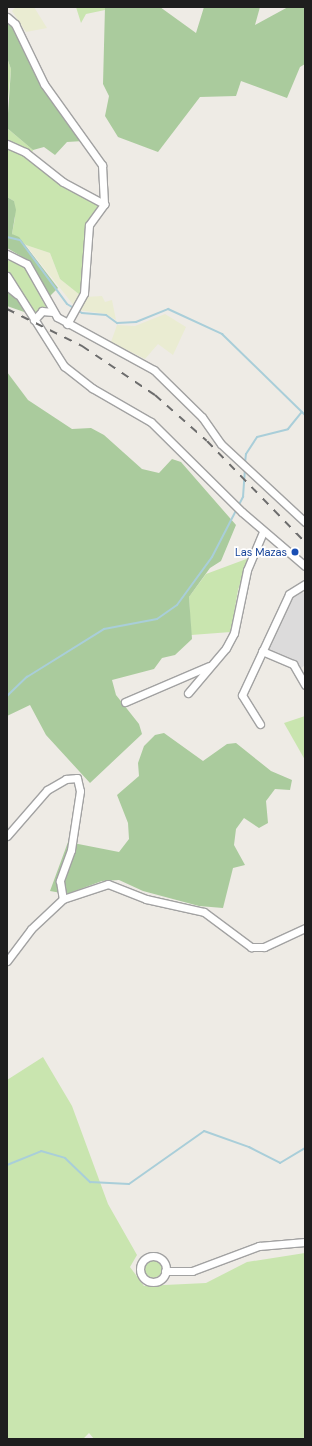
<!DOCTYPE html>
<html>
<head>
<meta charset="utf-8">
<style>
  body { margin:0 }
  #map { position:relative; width:312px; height:1446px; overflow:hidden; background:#eeebe5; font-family:"DM Sans",sans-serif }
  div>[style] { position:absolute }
  .residential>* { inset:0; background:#dcdbdb }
  .farmland>* { inset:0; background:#eaecd2 }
  .grass>* { inset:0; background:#c9e5af }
  .round { border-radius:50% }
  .forest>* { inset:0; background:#aacb9d }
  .stream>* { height:2px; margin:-1px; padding:0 1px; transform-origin:1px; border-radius:1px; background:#a9ced9 }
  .roads { filter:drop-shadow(1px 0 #a2a2a2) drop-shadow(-1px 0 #a2a2a2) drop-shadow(0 1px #a2a2a2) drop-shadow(0 -1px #a2a2a2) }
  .minor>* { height:7px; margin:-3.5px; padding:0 3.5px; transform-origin:3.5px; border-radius:3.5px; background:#fff }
  .minor>.ring { margin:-3.5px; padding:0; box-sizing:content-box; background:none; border:7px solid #fff; border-radius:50% }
  .rail>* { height:2px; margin-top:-1px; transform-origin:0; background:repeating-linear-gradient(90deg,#6c6c6c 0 8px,transparent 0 16px) }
  .dots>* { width:11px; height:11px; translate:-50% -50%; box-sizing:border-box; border:2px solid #fff; border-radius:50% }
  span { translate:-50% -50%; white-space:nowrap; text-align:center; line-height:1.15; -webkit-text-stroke:3.5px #fff; paint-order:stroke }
  .transit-label { font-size:11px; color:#164399 }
  .right { translate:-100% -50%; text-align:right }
  .frame { position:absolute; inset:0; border:8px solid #1e1e1e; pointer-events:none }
</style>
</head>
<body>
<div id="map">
  <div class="residential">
    <div style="clip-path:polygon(298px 589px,305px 594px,305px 665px,300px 669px,266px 650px)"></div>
  </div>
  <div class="farmland">
    <div style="clip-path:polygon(16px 7px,34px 7px,47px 28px,26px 32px,12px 11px)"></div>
    <div style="clip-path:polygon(26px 245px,50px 253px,60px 279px,80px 295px,75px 307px)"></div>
    <div style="clip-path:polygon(102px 296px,105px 302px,112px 300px,116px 320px,106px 314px,79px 310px,85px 297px)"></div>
    <div style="clip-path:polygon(165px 314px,186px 327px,173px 355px,158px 344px,145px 359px,111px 342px,117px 325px,135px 326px)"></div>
  </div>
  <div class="grass">
    <div style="clip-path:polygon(76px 7px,105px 7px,105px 10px,86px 14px,81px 23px)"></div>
    <div style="clip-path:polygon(7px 58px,11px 69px,7px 109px)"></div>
    <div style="clip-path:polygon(7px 128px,33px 150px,31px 155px,7px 141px)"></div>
    <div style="clip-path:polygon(7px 147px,27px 155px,66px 187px,99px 204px,85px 232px,84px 280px,80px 295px,60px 279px,50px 253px,26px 245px,12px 234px,15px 218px,14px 201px,7px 197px)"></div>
    <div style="clip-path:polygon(12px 259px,23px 265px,46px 307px,35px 314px,7px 271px,7px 261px)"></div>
    <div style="clip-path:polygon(249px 558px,238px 590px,231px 632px,191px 635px,189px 597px,206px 574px)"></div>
    <div style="clip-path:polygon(305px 716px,305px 760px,284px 723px)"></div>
    <div style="clip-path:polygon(43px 1057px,72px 1106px,108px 1204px,137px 1255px,130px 1267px,144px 1286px,206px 1283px,247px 1262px,305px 1253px,305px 1439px,94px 1439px,89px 1433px,83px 1439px,7px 1439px,7px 1080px)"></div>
    <div class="round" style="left:144px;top:1260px;width:18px;height:18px"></div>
  </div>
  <div class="forest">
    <div style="clip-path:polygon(105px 7px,160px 7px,196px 33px,204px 7px,260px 7px,255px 25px,288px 7px,305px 7px,305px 64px,300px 67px,287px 98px,241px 81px,236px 96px,200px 97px,158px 152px,118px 137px,105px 116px,109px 96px,103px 84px)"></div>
    <div style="clip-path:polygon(7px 20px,14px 26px,42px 84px,83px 141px,67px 142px,55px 155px,44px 147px,33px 150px,7px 128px,11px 69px,7px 58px)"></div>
    <div style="clip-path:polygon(7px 197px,14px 201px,16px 210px,12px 234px,19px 237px,58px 288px,50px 296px,31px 262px,7px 248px)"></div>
    <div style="clip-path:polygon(7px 291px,15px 297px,27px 313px,7px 306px)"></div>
    <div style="clip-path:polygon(7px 372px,28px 400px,72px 429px,91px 428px,104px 435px,142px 469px,159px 473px,172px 459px,181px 462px,236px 525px,221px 561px,210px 568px,189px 597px,192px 639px,175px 655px,162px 658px,154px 669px,112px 680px,116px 695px,139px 724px,142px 734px,90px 783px,46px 735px,30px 705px,7px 716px)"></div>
    <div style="clip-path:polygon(164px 733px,203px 761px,227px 744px,236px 743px,271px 771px,292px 780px,290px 790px,275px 789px,266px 801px,268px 823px,259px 828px,244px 818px,236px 829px,234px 845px,245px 865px,233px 868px,223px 908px,199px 906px,143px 891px,119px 880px,102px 881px,67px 894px,50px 891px,68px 842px,119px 852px,129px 839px,128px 823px,117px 795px,139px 776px,138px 763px,144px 746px,155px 735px)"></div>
  </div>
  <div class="stream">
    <div style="left:7px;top:237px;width:13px;rotate:13deg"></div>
    <div style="left:20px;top:240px;width:79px;rotate:53.7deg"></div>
    <div style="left:67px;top:304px;width:17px;rotate:31deg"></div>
    <div style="left:82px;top:313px;width:24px;rotate:5deg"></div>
    <div style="left:106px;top:315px;width:14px;rotate:36deg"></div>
    <div style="left:117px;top:323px;width:19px;rotate:-3deg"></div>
    <div style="left:136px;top:322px;width:35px;rotate:-22deg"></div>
    <div style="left:168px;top:309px;width:60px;rotate:24.8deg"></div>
    <div style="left:222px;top:334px;width:116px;rotate:44.3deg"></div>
    <div style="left:245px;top:463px;width:9px;rotate:-84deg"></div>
    <div style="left:246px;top:454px;width:20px;rotate:-57deg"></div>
    <div style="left:257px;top:437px;width:32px;rotate:-14deg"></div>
    <div style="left:288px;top:429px;width:22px;rotate:-51deg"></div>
    <div style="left:7px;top:696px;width:28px;rotate:-44deg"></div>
    <div style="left:27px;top:677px;width:91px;rotate:-31.9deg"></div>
    <div style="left:104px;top:629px;width:54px;rotate:-10.7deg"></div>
    <div style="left:157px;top:619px;width:24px;rotate:-35deg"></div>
    <div style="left:177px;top:605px;width:59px;rotate:-53.9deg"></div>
    <div style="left:212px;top:557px;width:68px;rotate:-62.7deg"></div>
    <div style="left:243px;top:497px;width:27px;rotate:-86deg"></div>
    <div style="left:7px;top:1165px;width:37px;rotate:-22deg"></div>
    <div style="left:41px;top:1151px;width:25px;rotate:16deg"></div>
    <div style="left:65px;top:1158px;width:35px;rotate:44deg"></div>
    <div style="left:90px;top:1182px;width:39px;rotate:3deg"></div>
    <div style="left:129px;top:1184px;width:92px;rotate:-35.2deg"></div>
    <div style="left:204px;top:1131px;width:48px;rotate:19.6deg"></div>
    <div style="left:249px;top:1147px;width:35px;rotate:27deg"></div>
    <div style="left:280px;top:1163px;width:29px;rotate:-31deg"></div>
  </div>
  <div class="roads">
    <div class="minor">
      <div style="left:7px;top:17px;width:11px;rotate:41deg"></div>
      <div style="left:15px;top:24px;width:67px;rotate:64.2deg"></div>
      <div style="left:44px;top:84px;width:100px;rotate:54.4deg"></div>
      <div style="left:102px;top:165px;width:39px;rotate:87deg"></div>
      <div style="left:7px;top:144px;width:20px;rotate:24deg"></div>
      <div style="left:25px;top:152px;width:48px;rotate:38.3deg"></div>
      <div style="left:63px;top:182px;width:47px;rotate:28.2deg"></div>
      <div style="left:7px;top:254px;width:22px;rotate:27deg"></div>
      <div style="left:27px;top:264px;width:61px;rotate:60.5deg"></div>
      <div style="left:57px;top:317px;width:111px;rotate:28.7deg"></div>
      <div style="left:154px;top:370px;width:67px;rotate:44.4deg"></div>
      <div style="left:202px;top:417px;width:33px;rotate:55deg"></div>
      <div style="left:221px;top:444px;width:115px;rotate:42.9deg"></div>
      <div style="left:7px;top:276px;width:107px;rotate:57.7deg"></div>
      <div style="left:64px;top:366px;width:36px;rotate:38deg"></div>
      <div style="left:92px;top:388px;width:68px;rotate:30deg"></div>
      <div style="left:151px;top:422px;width:128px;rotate:44.7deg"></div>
      <div style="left:242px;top:512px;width:83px;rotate:40.6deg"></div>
      <div style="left:7px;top:286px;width:13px;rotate:39deg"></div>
      <div style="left:34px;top:320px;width:12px;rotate:-48deg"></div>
      <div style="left:42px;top:311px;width:11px;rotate:5deg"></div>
      <div style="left:67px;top:324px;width:35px;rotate:-61deg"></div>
      <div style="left:84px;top:293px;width:68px;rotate:-85.8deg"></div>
      <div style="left:89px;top:225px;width:26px;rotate:-54deg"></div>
      <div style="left:262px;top:651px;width:34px;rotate:23deg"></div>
      <div style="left:293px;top:664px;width:24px;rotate:60deg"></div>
      <div style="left:188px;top:693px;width:59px;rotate:-49.8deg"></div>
      <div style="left:226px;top:648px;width:17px;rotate:-62deg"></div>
      <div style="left:234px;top:633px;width:64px;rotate:-78.3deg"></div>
      <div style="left:247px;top:570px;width:41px;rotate:-67.2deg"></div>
      <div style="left:125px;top:702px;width:91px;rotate:-23.2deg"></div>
      <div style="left:260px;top:724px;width:34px;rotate:-122deg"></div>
      <div style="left:242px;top:695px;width:111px;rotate:-65deg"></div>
      <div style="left:289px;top:594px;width:19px;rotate:-32deg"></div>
      <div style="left:7px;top:836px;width:61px;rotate:-49deg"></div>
      <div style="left:47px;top:790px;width:22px;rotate:-30deg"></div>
      <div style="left:66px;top:779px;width:11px;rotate:-5deg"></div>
      <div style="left:77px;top:778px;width:13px;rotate:77deg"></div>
      <div style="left:80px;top:791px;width:60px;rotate:98.7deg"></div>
      <div style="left:71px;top:850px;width:33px;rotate:110deg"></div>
      <div style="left:60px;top:881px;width:18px;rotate:81deg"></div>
      <div style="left:7px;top:961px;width:40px;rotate:-53deg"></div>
      <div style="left:31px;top:929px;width:44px;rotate:-43.2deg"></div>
      <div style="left:63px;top:899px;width:47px;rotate:-18.4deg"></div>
      <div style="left:108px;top:884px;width:41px;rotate:21.5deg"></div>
      <div style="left:146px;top:899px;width:59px;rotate:12.6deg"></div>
      <div style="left:204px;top:912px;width:59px;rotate:36.7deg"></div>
      <div style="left:251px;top:947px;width:13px"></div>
      <div style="left:264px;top:947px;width:45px;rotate:-24.9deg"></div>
      <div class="ring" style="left:140px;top:1256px;width:19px;height:19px"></div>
      <div style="left:165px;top:1271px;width:27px"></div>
      <div style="left:192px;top:1271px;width:72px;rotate:-20.5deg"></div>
      <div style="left:259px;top:1246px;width:46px;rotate:-5deg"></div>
    </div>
  </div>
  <div class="rail">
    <div style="left:7px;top:309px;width:84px;rotate:26.3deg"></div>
    <div style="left:82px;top:346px;width:88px;rotate:33.9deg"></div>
    <div style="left:155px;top:395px;width:69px;rotate:41.5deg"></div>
    <div style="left:207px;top:441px;width:141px;rotate:45.9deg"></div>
  </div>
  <div class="dots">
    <div style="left:295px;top:552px;background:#1a4fb4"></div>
  </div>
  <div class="transit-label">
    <span class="right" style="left:287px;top:552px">Las Mazas</span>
  </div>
  <div class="frame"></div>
</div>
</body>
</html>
